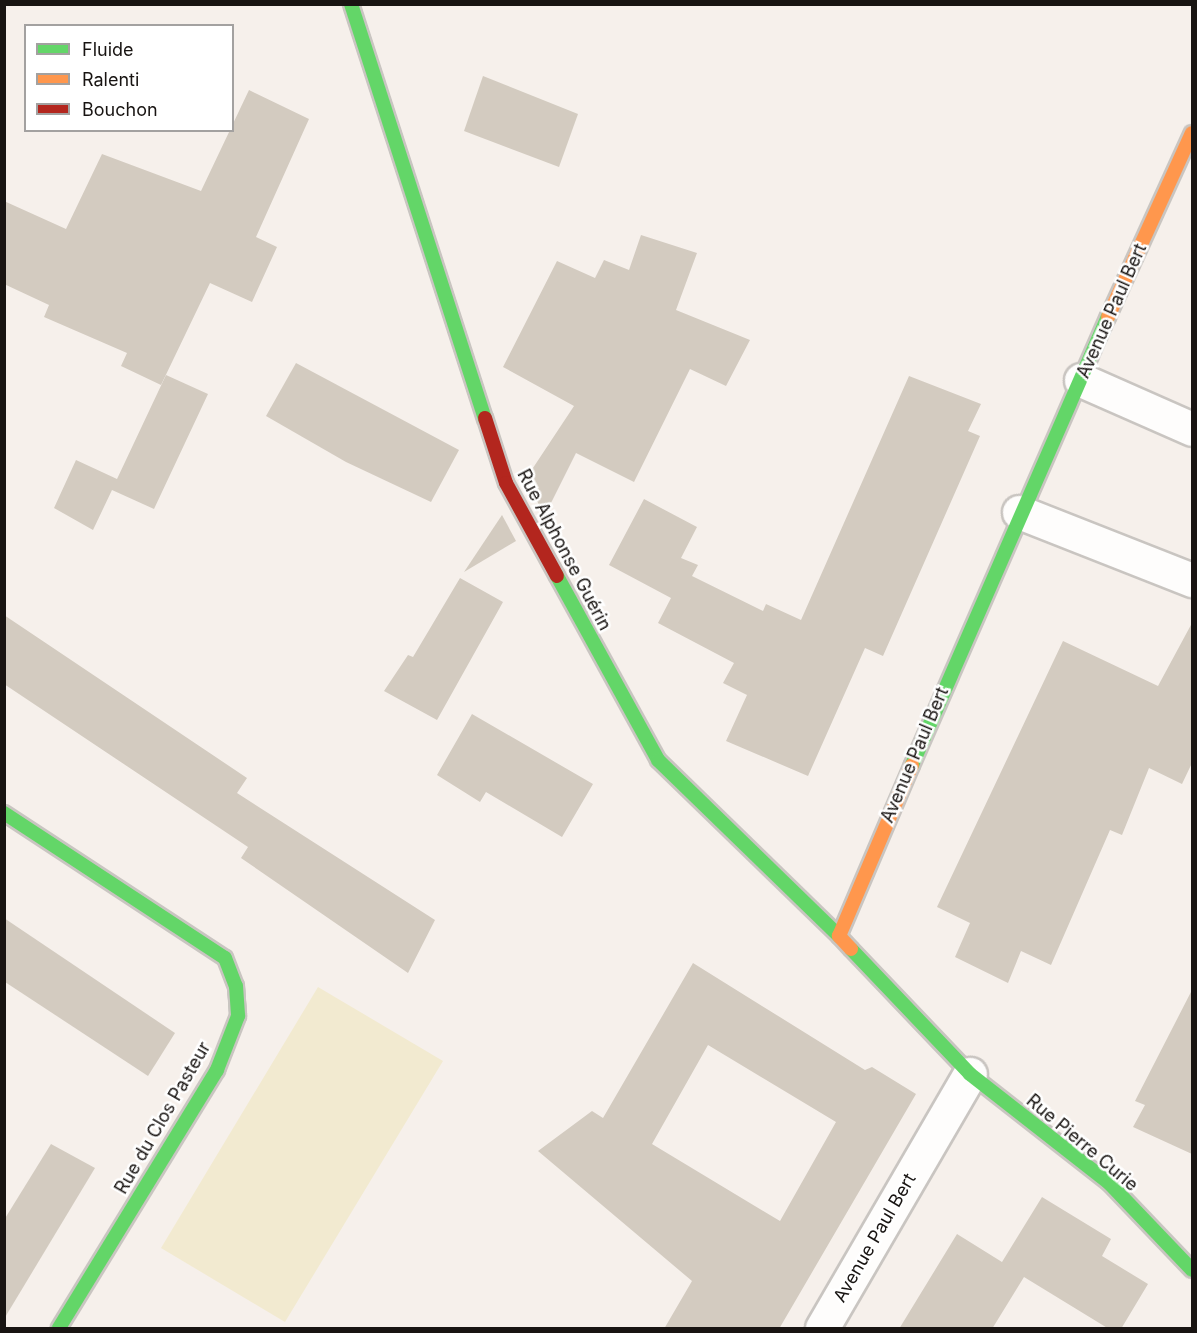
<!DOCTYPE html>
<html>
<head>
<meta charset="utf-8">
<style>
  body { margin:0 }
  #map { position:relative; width:1197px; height:1333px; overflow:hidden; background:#f6f0eb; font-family:Inter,sans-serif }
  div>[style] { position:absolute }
  .green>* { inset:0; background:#f2ead0 }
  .building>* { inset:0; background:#d3cbc0 }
  .roads { filter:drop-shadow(2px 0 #c9c5c1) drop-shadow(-2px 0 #c9c5c1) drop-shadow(0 2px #c9c5c1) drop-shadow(0 -2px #c9c5c1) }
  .street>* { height:33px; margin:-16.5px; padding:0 16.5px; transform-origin:16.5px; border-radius:16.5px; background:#fefdfc }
  .fast>* { height:14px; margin:-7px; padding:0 7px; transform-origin:7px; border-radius:7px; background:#63d668 }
  .slow>* { height:14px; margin:-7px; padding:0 7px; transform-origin:7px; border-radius:7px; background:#ff974d }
  .jam>* { height:14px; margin:-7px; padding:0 7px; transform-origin:7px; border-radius:7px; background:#b3261e }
  span { translate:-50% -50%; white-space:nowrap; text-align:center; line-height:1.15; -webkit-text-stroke:5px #fff; paint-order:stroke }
  .street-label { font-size:18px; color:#181412 }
  .frame { position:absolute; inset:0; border:6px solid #181412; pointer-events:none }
  .legend { position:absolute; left:24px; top:24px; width:210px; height:108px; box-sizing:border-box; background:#fff; border:2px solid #a3a1a0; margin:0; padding:8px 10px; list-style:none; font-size:18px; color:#181412 }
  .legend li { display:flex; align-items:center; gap:12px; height:30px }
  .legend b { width:30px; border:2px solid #a3a1a0 }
</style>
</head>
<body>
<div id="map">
  <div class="green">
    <div style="clip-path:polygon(318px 987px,443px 1061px,285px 1322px,161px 1248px)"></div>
  </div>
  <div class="building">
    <div style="clip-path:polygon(483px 76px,578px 114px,559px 167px,464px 131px)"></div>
    <div style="clip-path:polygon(249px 90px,309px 119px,256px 237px,277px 247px,252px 302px,210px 283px,161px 385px,121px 366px,127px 353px,44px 317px,49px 305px,4px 284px,4px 201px,66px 229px,102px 154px,201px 191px)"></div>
    <div style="clip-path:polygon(641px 235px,697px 253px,676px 310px,750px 340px,726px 386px,690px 369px,634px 482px,576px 453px,545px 515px,525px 480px,574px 406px,503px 367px,557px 261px,595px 278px,604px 260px,629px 270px)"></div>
    <div style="clip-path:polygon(296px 363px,459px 450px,431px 502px,346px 462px,266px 416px)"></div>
    <div style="clip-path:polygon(166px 375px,208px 394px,154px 509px,112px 490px,93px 530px,54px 508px,76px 460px,117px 479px)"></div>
    <div style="clip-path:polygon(909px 376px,981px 404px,968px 431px,980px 436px,883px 656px,865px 648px,808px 776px,726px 741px,747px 695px,723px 683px,734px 663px,658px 623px,671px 598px,609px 565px,644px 499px,697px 527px,681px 558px,698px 565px,692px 576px,763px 611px,766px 604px,801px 620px)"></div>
    <div style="clip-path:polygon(502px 515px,516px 541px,464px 572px)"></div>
    <div style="clip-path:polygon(460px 578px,503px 602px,437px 720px,384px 691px,408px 655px,413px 657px)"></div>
    <div style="clip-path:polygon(4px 615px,247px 778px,237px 793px,435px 920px,408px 973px,241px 858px,248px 847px,4px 684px)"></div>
    <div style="clip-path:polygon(1192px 623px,1192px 763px,1182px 784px,1149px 768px,1122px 835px,1110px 830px,1051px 965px,1021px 951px,1008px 983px,955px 957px,970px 923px,937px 907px,1063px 641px,1158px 686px)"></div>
    <div style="clip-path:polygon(472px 714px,593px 784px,562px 837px,486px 792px,480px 802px,437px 775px)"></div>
    <div style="clip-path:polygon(4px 918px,175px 1033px,148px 1076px,5px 982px)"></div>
    <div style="clip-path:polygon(evenodd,693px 963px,865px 1070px,872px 1067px,916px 1094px,779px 1329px,664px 1329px,692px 1281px,538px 1151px,592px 1111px,603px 1118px,693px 963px,708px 1045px,836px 1122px,780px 1221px,652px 1144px,708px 1045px)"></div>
    <div style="clip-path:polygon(1192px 990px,1192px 1154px,1133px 1127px,1145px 1105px,1135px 1101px)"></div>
    <div style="clip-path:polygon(51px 1144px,95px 1168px,4px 1319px,4px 1220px)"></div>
    <div style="clip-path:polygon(1042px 1197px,1111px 1239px,1102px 1256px,1148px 1284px,1121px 1329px,1109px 1329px,1024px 1277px,992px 1329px,899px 1329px,957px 1234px,1002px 1262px)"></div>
  </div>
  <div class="roads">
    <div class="street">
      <div style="left:1081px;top:380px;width:121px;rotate:23.8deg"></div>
      <div style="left:1019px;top:512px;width:186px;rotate:21.5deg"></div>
      <div style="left:822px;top:1328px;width:294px;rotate:-59.8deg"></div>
    </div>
    <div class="fast">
      <div style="left:351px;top:4px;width:435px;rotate:72.1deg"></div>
      <div style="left:557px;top:576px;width:210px;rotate:61.2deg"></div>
      <div style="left:658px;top:760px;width:252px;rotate:44.2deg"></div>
      <div style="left:912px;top:765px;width:489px;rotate:-66.4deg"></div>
      <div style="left:4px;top:813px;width:264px;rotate:33.3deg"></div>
      <div style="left:225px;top:958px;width:30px;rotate:69deg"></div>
      <div style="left:236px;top:986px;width:30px;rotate:86deg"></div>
      <div style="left:238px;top:1016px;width:58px;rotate:111.3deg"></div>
      <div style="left:217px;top:1070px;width:303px;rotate:121.5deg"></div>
      <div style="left:851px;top:949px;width:173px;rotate:46.4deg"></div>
      <div style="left:970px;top:1074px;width:177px;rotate:38.1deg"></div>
      <div style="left:1109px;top:1183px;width:120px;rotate:46.3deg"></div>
    </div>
    <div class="slow">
      <div style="left:1108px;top:317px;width:202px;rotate:-65.5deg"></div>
      <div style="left:851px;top:949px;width:18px;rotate:-133deg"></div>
      <div style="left:839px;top:936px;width:186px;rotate:-66.9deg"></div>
    </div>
    <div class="jam">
      <div style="left:485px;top:418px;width:68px;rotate:72.1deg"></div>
      <div style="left:506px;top:483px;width:106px;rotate:61.3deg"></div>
    </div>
  </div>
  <div class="street-label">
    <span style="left:1112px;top:311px;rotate:-66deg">Avenue Paul Bert</span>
    <span style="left:564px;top:550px;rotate:62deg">Rue Alphonse Guérin</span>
    <span style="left:915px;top:755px;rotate:-67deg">Avenue Paul Bert</span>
    <span style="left:163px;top:1118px;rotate:-60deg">Rue du Clos Pasteur</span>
    <span style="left:1082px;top:1143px;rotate:40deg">Rue Pierre Curie</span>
    <span style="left:875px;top:1238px;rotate:-60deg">Avenue Paul Bert</span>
  </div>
  <div class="frame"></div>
  <ul class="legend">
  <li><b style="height:8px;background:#63d668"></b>Fluide</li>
  <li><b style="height:8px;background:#ff974d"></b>Ralenti</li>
  <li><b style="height:8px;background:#b3261e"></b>Bouchon</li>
  </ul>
</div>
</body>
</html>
